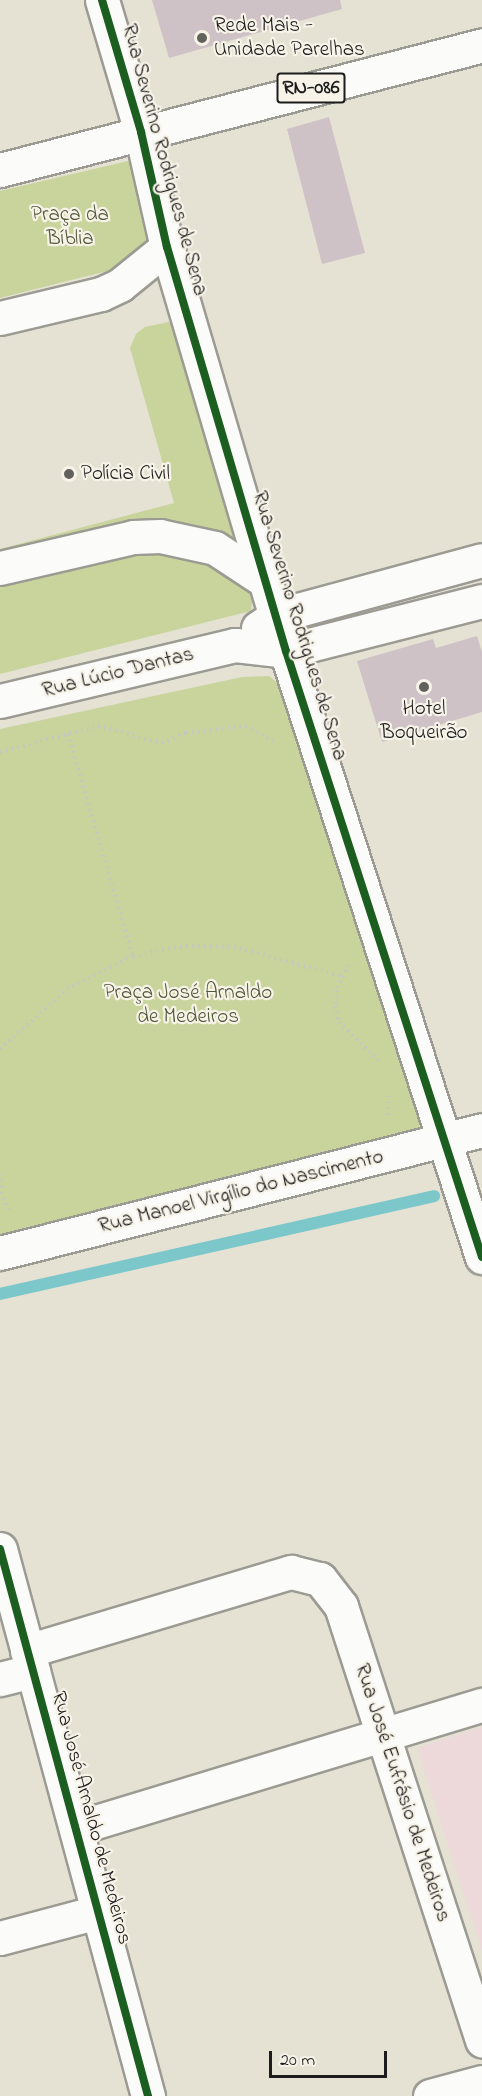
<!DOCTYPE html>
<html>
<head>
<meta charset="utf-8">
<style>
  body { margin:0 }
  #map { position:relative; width:482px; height:2096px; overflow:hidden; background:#e5e2d4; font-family:"Indie Flower",sans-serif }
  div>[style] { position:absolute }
  .built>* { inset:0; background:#edd8da }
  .green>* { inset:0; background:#c8d49c }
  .stream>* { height:12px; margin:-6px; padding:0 6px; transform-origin:6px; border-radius:6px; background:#7bc7ca }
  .building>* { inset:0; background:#cec2c7 }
  .path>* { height:4px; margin-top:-2px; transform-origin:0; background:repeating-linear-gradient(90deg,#c6c5c1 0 1.5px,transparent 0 6px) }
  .roads { filter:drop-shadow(2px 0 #9c9b93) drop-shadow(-2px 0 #9c9b93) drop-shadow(0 2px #9c9b93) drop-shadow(0 -2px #9c9b93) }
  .minor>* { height:33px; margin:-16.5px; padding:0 16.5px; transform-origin:16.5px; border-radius:16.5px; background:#fbfbf9 }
  .major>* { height:33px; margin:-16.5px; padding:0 16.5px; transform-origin:16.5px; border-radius:16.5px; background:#fbfbf9 }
  .cycleway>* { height:8px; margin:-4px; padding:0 4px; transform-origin:4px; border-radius:4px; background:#1b5e20 }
  .dots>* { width:16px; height:16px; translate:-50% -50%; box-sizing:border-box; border:3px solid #f7f3e8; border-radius:50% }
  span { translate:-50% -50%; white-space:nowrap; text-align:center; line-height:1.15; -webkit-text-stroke:4.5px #f7f3e8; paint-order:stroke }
  .shield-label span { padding:2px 4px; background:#f7f3e8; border:2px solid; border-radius:4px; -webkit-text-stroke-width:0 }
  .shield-label { font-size:20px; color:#1c1c1c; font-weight:700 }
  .poi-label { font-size:21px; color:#1c1c1c }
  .left { translate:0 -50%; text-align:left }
  .street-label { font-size:21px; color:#1c1c1c }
  .park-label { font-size:21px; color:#505939 }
  .scale { position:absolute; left:269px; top:2051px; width:118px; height:27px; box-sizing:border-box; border:3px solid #1c1c1c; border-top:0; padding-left:8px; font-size:18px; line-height:21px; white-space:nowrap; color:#1c1c1c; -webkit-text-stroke:4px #f7f3e8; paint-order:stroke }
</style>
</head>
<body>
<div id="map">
  <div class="built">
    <div style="clip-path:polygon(482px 1727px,482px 1951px,417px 1748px)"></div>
  </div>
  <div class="green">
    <div style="clip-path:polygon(128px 161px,142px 166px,154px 236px,135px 264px,0 298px,0 191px)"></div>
    <div style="clip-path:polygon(178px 320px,254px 588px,251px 611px,0 674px,0 549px,174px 503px,130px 348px,136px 334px,145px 327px)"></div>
    <div style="clip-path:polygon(269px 676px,286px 690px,419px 1115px,419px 1136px,0 1242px,0 729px,242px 677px)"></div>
  </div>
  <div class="stream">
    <div style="left:0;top:1294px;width:445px;rotate:-12.7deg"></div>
  </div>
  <div class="building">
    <div style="clip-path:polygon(152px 0,340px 0,342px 9px,169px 58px)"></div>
    <div style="clip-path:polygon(329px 117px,365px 253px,322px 264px,287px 129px)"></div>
    <div style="clip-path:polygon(477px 636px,482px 652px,482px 712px,382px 742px,357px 661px,433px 639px,436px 648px)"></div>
  </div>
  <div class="path">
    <div style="left:68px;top:734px;width:231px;rotate:73.7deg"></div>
    <div style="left:133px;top:956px;width:54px;rotate:-10.7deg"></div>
    <div style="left:186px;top:946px;width:48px;rotate:1.2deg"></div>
    <div style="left:234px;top:947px;width:112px;rotate:15deg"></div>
    <div style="left:0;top:752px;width:101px;rotate:-14.9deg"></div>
    <div style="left:98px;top:726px;width:66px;rotate:14.9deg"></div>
    <div style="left:162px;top:743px;width:26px;rotate:-23deg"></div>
    <div style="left:186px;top:733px;width:60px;rotate:-6.7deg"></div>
    <div style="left:246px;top:726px;width:36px;rotate:30deg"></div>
    <div style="left:349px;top:965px;width:28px;rotate:117deg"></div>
    <div style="left:336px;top:990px;width:16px;rotate:94deg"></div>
    <div style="left:335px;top:1006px;width:16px;rotate:76deg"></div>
    <div style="left:339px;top:1022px;width:57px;rotate:44.3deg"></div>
    <div style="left:0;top:1049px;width:90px;rotate:-41.8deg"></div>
    <div style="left:67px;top:989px;width:74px;rotate:-26.6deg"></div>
    <div style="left:388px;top:1115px;width:19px;rotate:-87deg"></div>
    <div style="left:0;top:1174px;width:24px;rotate:83deg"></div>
    <div style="left:3px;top:1198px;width:17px;rotate:62deg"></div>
  </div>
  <div class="roads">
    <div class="minor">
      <div style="left:102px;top:0;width:138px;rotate:73.5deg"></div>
      <div style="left:141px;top:132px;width:118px;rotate:77.3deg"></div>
      <div style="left:167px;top:247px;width:421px;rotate:73.6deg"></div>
      <div style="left:286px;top:651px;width:637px;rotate:72.08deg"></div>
      <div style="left:0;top:318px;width:104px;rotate:-13.4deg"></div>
      <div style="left:101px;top:294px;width:21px;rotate:-25deg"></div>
      <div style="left:120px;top:285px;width:60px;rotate:-39deg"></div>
      <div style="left:0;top:568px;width:137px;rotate:-13.1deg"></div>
      <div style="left:133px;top:537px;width:27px;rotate:-2deg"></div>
      <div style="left:160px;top:536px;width:56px;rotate:12.3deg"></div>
      <div style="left:215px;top:548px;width:60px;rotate:33.4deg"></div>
      <div style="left:258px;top:628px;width:22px;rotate:-34deg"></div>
      <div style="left:276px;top:616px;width:213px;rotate:-15.2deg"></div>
      <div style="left:0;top:701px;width:242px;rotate:-13.4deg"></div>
      <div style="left:235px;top:645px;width:51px;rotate:6.7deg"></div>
      <div style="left:286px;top:651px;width:202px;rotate:-14.3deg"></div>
      <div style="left:0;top:1253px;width:497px;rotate:-14.3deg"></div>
      <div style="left:0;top:1549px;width:567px;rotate:74.86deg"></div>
      <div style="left:27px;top:1651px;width:276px;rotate:-16.7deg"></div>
      <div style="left:291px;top:1572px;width:30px;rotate:14deg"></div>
      <div style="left:320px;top:1579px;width:34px;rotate:52deg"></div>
      <div style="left:341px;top:1606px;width:457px;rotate:72deg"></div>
      <div style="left:0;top:1679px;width:34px;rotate:-14deg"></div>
      <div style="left:76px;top:1828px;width:424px;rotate:-16.9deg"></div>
      <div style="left:0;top:1938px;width:101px;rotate:-14.9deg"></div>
      <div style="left:430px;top:2096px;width:54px;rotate:-15.1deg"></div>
    </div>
    <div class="major">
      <div style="left:0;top:170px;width:498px;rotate:-14.5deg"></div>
    </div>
  </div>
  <div class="cycleway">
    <div style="left:102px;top:0;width:138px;rotate:73.5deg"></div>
    <div style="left:141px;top:132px;width:118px;rotate:77.3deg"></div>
    <div style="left:167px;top:247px;width:421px;rotate:73.6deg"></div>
    <div style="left:286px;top:651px;width:637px;rotate:72.08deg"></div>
    <div style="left:0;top:1549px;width:567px;rotate:74.86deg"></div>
  </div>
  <div class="dots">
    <div style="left:202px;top:38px;background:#62615c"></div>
    <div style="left:69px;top:474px;background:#62615c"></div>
    <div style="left:424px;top:687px;background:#62615c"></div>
  </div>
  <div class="shield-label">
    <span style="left:311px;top:88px">RN-086</span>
  </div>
  <div class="poi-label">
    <span class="left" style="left:214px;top:38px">Rede Mais -<br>Unidade Parelhas</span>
    <span class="left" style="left:81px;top:474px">Polícia Civil</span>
    <span style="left:424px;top:721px">Hotel<br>Boqueirão</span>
  </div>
  <div class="street-label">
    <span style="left:164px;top:160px;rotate:75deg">Rua Severino Rodrigues de Sena</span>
    <span style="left:299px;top:626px;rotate:73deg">Rua Severino Rodrigues de Sena</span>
    <span style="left:118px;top:673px;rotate:-14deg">Rua Lúcio Dantas</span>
    <span style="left:241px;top:1192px;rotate:-14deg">Rua Manoel Virgílio do Nascimento</span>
    <span style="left:402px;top:1793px;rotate:72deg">Rua José Eufrásio de Medeiros</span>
    <span style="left:91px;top:1818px;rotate:75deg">Rua José Arnaldo de Medeiros</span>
  </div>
  <div class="park-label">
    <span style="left:70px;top:227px">Praça da<br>Bíblia</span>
    <span style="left:188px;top:1005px">Praça José Arnaldo<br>de Medeiros</span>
  </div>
  <div class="scale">20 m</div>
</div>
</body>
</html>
